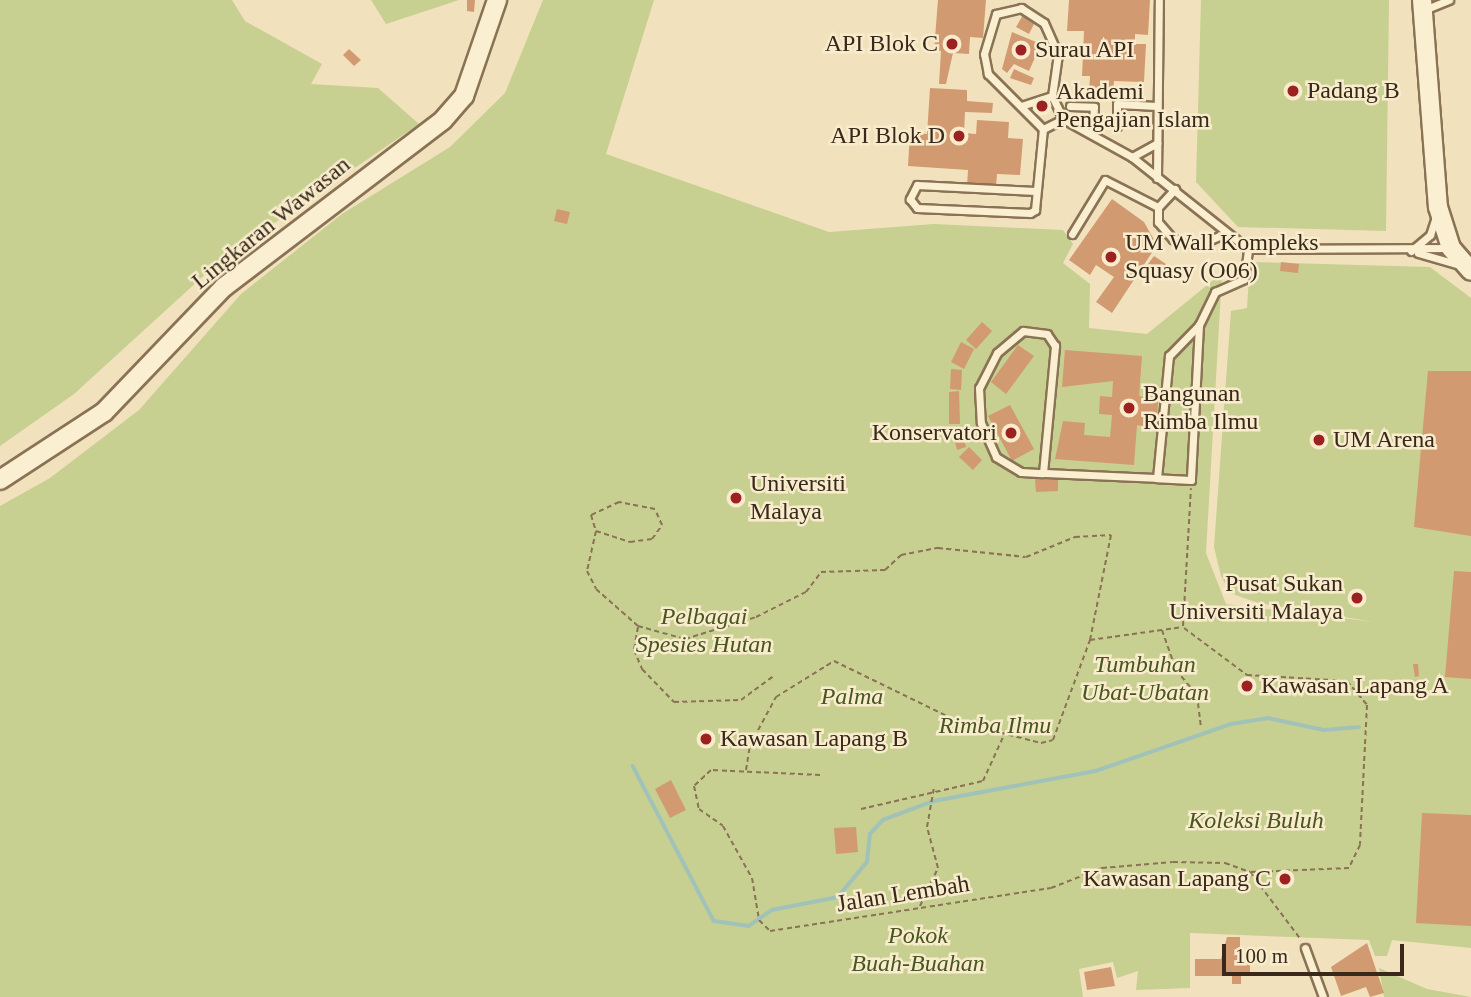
<!DOCTYPE html>
<html>
<head>
<meta charset="utf-8">
<style>
  body { margin:0 }
  #map { position:relative; width:1471px; height:997px; overflow:hidden; background:#f1e2bd; font-family:Georgia,serif }
  div>[style] { position:absolute }
  .green>* { inset:0; background:#c7cf91 }
  .stream>* { height:3.5px; margin:-1.75px; padding:0 1.75px; transform-origin:1.75px; border-radius:1.75px; background:#a1c2b9 }
  .building>* { inset:0; background:#d29a70 }
  .path>* { height:2px; margin-top:-1px; transform-origin:0; background:repeating-linear-gradient(90deg,#8a7255 0 5px,transparent 0 8.5px) }
  .roads { filter:drop-shadow(2px 0 #8a7255) drop-shadow(-2px 0 #8a7255) drop-shadow(0 2px #8a7255) drop-shadow(0 -2px #8a7255) }
  .service>* { height:7px; margin:-3.5px; padding:0 3.5px; transform-origin:3.5px; border-radius:3.5px; background:#fbefd1 }
  .tertiary>* { height:18px; margin:-9px; padding:0 9px; transform-origin:9px; border-radius:9px; background:#fbefd1 }
  .dots>* { width:19px; height:19px; translate:-50% -50%; box-sizing:border-box; border:4px solid #f8eccd; border-radius:50% }
  span { translate:-50% -50%; white-space:nowrap; text-align:center; line-height:1.15; -webkit-text-stroke:5px #f8eccd; paint-order:stroke }
  .poi-label { font-size:24px; color:#38291b }
  .right { translate:-100% -50%; text-align:right }
  .left { translate:0 -50%; text-align:left }
  .street-label { font-size:24px; color:#38291b }
  .park-label { font-size:24px; color:#485620; font-style:italic }
  .scale { position:absolute; left:1222px; top:944px; width:182px; height:32px; box-sizing:border-box; border:4px solid #38291b; border-top:0; padding-left:9px; font-size:21px; line-height:24px; white-space:nowrap; color:#38291b; -webkit-text-stroke:5px #f8eccd; paint-order:stroke }
</style>
</head>
<body>
<div id="map">
  <div class="green">
    <div style="clip-path:polygon(0 0,232px 0,245px 21px,322px 64px,311px 84px,378px 88px,419px 124px,222px 259px,74px 394px,0 446px)"></div>
    <div style="clip-path:polygon(371px 0,459px 0,386px 24px)"></div>
    <div style="clip-path:polygon(543px 0,654px 0,606px 154px,829px 232px,934px 224px,1063px 230px,1073px 244px,1063px 263px,1090px 284px,1089px 328px,1147px 334px,1222px 273px,1206px 553px,1226px 604px,1374px 622px,1258px 603px,1230px 593px,1221px 576px,1214px 547px,1231px 311px,1247px 308px,1250px 262px,1430px 267px,1471px 298px,1471px 948px,1392px 940px,1387px 956px,1375px 956px,1369px 940px,1190px 933px,1190px 988px,1136px 990px,1138px 971px,1117px 978px,1113px 962px,1079px 969px,1083px 997px,0 997px,0 506px,50px 478px,139px 410px,241px 294px,342px 214px,450px 147px,505px 93px)"></div>
    <div style="clip-path:polygon(1201px 0,1389px 0,1386px 231px,1238px 227px,1196px 182px)"></div>
    <div style="clip-path:polygon(1379px 968px,1427px 989px,1471px 997px,1384px 997px)"></div>
  </div>
  <div class="stream">
    <div style="left:633px;top:766px;width:175px;rotate:62.4deg"></div>
    <div style="left:714px;top:921px;width:35px;rotate:8deg"></div>
    <div style="left:749px;top:926px;width:28px;rotate:-35deg"></div>
    <div style="left:772px;top:910px;width:67px;rotate:-11.1deg"></div>
    <div style="left:838px;top:897px;width:45px;rotate:-50.4deg"></div>
    <div style="left:867px;top:862px;width:28px;rotate:-84deg"></div>
    <div style="left:870px;top:834px;width:19px;rotate:-47deg"></div>
    <div style="left:883px;top:820px;width:54px;rotate:-20.4deg"></div>
    <div style="left:934px;top:801px;width:165px;rotate:-10.5deg"></div>
    <div style="left:1096px;top:771px;width:143px;rotate:-19.2deg"></div>
    <div style="left:1231px;top:724px;width:37px;rotate:-9deg"></div>
    <div style="left:1268px;top:718px;width:57px;rotate:12.1deg"></div>
    <div style="left:1324px;top:730px;width:35px;rotate:-5deg"></div>
  </div>
  <div class="building">
    <div style="clip-path:polygon(467px 0,475px 0,474px 12px,467px 11px)"></div>
    <div style="clip-path:polygon(938px 0,986px 0,983px 38px,970px 37px,969px 54px,953px 53px,946px 84px,939px 84px,941px 51px,934px 50px)"></div>
    <div style="clip-path:polygon(1069px 0,1150px 0,1148px 35px,1135px 34px,1135px 44px,1146px 44px,1144px 82px,1114px 81px,1113px 94px,1089px 93px,1090px 76px,1082px 76px,1084px 31px,1067px 31px)"></div>
    <div style="clip-path:polygon(1023px 15px,1035px 22px,1029px 34px,1016px 27px)"></div>
    <div style="clip-path:polygon(1012px 32px,1041px 44px,1029px 71px,1014px 64px,1007px 73px,1002px 69px)"></div>
    <div style="clip-path:polygon(349px 49px,361px 60px,354px 66px,343px 55px)"></div>
    <div style="clip-path:polygon(1014px 69px,1034px 78px,1031px 85px,1010px 78px)"></div>
    <div style="clip-path:polygon(930px 88px,967px 90px,967px 101px,993px 103px,992px 113px,965px 112px,964px 133px,976px 134px,977px 120px,1009px 122px,1008px 138px,1023px 139px,1020px 175px,997px 174px,996px 187px,967px 186px,968px 170px,908px 166px,910px 132px,927px 134px)"></div>
    <div style="clip-path:polygon(1112px 199px,1144px 222px,1157px 245px,1112px 313px,1096px 302px,1114px 277px,1096px 265px,1090px 275px,1069px 260px)"></div>
    <div style="clip-path:polygon(557px 209px,570px 212px,567px 224px,554px 221px)"></div>
    <div style="clip-path:polygon(1154px 256px,1166px 264px,1158px 277px,1145px 268px)"></div>
    <div style="clip-path:polygon(1281px 262px,1299px 264px,1298px 273px,1280px 271px)"></div>
    <div style="clip-path:polygon(982px 322px,992px 331px,976px 349px,966px 340px)"></div>
    <div style="clip-path:polygon(961px 342px,974px 349px,964px 369px,951px 362px)"></div>
    <div style="clip-path:polygon(1018px 345px,1034px 356px,1006px 394px,991px 382px)"></div>
    <div style="clip-path:polygon(1065px 350px,1142px 356px,1139px 396px,1158px 402px,1157px 419px,1144px 417px,1143px 426px,1137px 425px,1134px 465px,1055px 459px,1063px 421px,1085px 423px,1084px 435px,1110px 437px,1112px 415px,1099px 414px,1100px 396px,1112px 397px,1113px 381px,1062px 387px)"></div>
    <div style="clip-path:polygon(951px 369px,962px 370px,961px 390px,950px 389px)"></div>
    <div style="clip-path:polygon(1428px 371px,1471px 371px,1471px 536px,1414px 527px)"></div>
    <div style="clip-path:polygon(959px 391px,960px 424px,949px 424px,949px 392px)"></div>
    <div style="clip-path:polygon(1010px 405px,1034px 449px,1012px 461px,988px 416px)"></div>
    <div style="clip-path:polygon(961px 427px,966px 447px,957px 450px,952px 429px)"></div>
    <div style="clip-path:polygon(969px 447px,982px 460px,973px 470px,959px 457px)"></div>
    <div style="clip-path:polygon(1058px 478px,1058px 491px,1036px 492px,1035px 479px)"></div>
    <div style="clip-path:polygon(1454px 571px,1471px 572px,1471px 679px,1445px 677px)"></div>
    <div style="clip-path:polygon(1413px 664px,1418px 664px,1419px 676px,1415px 677px)"></div>
    <div style="clip-path:polygon(671px 780px,686px 810px,670px 818px,655px 789px)"></div>
    <div style="clip-path:polygon(1422px 813px,1471px 815px,1471px 926px,1416px 923px)"></div>
    <div style="clip-path:polygon(856px 827px,858px 852px,836px 854px,834px 828px)"></div>
    <div style="clip-path:polygon(1227px 937px,1240px 937px,1240px 964px,1250px 964px,1250px 975px,1241px 975px,1241px 984px,1232px 984px,1232px 976px,1195px 976px,1195px 959px,1221px 959px)"></div>
    <div style="clip-path:polygon(1367px 943px,1384px 993px,1370px 997px,1366px 987px,1341px 996px,1331px 967px)"></div>
    <div style="clip-path:polygon(1111px 967px,1115px 986px,1087px 990px,1084px 972px)"></div>
  </div>
  <div class="path">
    <div style="left:596px;top:531px;width:36px;rotate:18deg"></div>
    <div style="left:630px;top:542px;width:22px;rotate:-8deg"></div>
    <div style="left:652px;top:539px;width:17px;rotate:-54deg"></div>
    <div style="left:662px;top:525px;width:17px;rotate:-114deg"></div>
    <div style="left:655px;top:509px;width:37px;rotate:-169deg"></div>
    <div style="left:619px;top:502px;width:31px;rotate:155deg"></div>
    <div style="left:591px;top:515px;width:17px;rotate:73deg"></div>
    <div style="left:596px;top:531px;width:41px;rotate:102.7deg"></div>
    <div style="left:587px;top:571px;width:20px;rotate:63deg"></div>
    <div style="left:596px;top:589px;width:56px;rotate:41.4deg"></div>
    <div style="left:638px;top:626px;width:49px;rotate:15.5deg"></div>
    <div style="left:685px;top:639px;width:74px;rotate:-17.2deg"></div>
    <div style="left:756px;top:617px;width:56px;rotate:-26.6deg"></div>
    <div style="left:806px;top:592px;width:25px;rotate:-53deg"></div>
    <div style="left:821px;top:572px;width:64px;rotate:-1.8deg"></div>
    <div style="left:885px;top:570px;width:22px;rotate:-43deg"></div>
    <div style="left:901px;top:555px;width:38px;rotate:-11deg"></div>
    <div style="left:938px;top:548px;width:88px;rotate:5.8deg"></div>
    <div style="left:1026px;top:557px;width:53px;rotate:-22.2deg"></div>
    <div style="left:1075px;top:537px;width:36px;rotate:-3deg"></div>
    <div style="left:1111px;top:535px;width:107px;rotate:101.3deg"></div>
    <div style="left:1183px;top:626px;width:138px;rotate:-86.7deg"></div>
    <div style="left:638px;top:627px;width:23px;rotate:100deg"></div>
    <div style="left:634px;top:650px;width:21px;rotate:67deg"></div>
    <div style="left:642px;top:669px;width:46px;rotate:45.9deg"></div>
    <div style="left:674px;top:702px;width:67px;rotate:-1.7deg"></div>
    <div style="left:741px;top:700px;width:42px;rotate:-36.3deg"></div>
    <div style="left:1184px;top:628px;width:79px;rotate:36.7deg"></div>
    <div style="left:1247px;top:675px;width:100px;rotate:3.4deg"></div>
    <div style="left:1347px;top:681px;width:31px;rotate:50deg"></div>
    <div style="left:1367px;top:705px;width:140px;rotate:92.9deg"></div>
    <div style="left:1360px;top:845px;width:25px;rotate:116deg"></div>
    <div style="left:1349px;top:868px;width:99px;rotate:177.7deg"></div>
    <div style="left:1162px;top:630px;width:42px;rotate:70.7deg"></div>
    <div style="left:1176px;top:670px;width:33px;rotate:50deg"></div>
    <div style="left:1197px;top:695px;width:31px;rotate:83deg"></div>
    <div style="left:746px;top:770px;width:25px;rotate:-81deg"></div>
    <div style="left:750px;top:745px;width:55px;rotate:-61.6deg"></div>
    <div style="left:776px;top:697px;width:68px;rotate:-31.8deg"></div>
    <div style="left:834px;top:661px;width:139px;rotate:26deg"></div>
    <div style="left:959px;top:722px;width:85px;rotate:14.4deg"></div>
    <div style="left:1041px;top:743px;width:12px;rotate:-14deg"></div>
    <div style="left:1053px;top:740px;width:107px;rotate:-69.7deg"></div>
    <div style="left:1090px;top:640px;width:94px;rotate:-8deg"></div>
    <div style="left:820px;top:775px;width:109px;rotate:-177.4deg"></div>
    <div style="left:711px;top:770px;width:23px;rotate:137deg"></div>
    <div style="left:694px;top:786px;width:24px;rotate:78deg"></div>
    <div style="left:699px;top:809px;width:29px;rotate:35deg"></div>
    <div style="left:723px;top:826px;width:60px;rotate:60.9deg"></div>
    <div style="left:752px;top:878px;width:43px;rotate:80.5deg"></div>
    <div style="left:759px;top:920px;width:16px;rotate:45deg"></div>
    <div style="left:770px;top:931px;width:284px;rotate:-8.7deg"></div>
    <div style="left:1051px;top:888px;width:55px;rotate:-21.4deg"></div>
    <div style="left:1102px;top:868px;width:71px;rotate:-4.8deg"></div>
    <div style="left:1173px;top:862px;width:52px;rotate:1.1deg"></div>
    <div style="left:1225px;top:863px;width:27px;rotate:20deg"></div>
    <div style="left:1250px;top:872px;width:85px;rotate:53.1deg"></div>
    <div style="left:861px;top:809px;width:125px;rotate:-12.9deg"></div>
    <div style="left:983px;top:781px;width:51px;rotate:-65.5deg"></div>
    <div style="left:920px;top:906px;width:42px;rotate:-64.7deg"></div>
    <div style="left:938px;top:868px;width:42px;rotate:-105deg"></div>
    <div style="left:927px;top:827px;width:39px;rotate:-80deg"></div>
  </div>
  <div class="roads">
    <div class="service">
      <div style="left:1424px;top:10px;width:27px;rotate:-22deg"></div>
      <div style="left:1021px;top:106px;width:33px;rotate:-18deg"></div>
      <div style="left:1070px;top:106px;width:24px;rotate:2deg"></div>
      <div style="left:1094px;top:107px;width:27px;rotate:94deg"></div>
      <div style="left:1063px;top:119px;width:22px;rotate:153deg"></div>
      <div style="left:1043px;top:129px;width:78px;rotate:-135deg"></div>
      <div style="left:988px;top:74px;width:20px;rotate:-101deg"></div>
      <div style="left:984px;top:54px;width:42px;rotate:-73.3deg"></div>
      <div style="left:996px;top:14px;width:26px;rotate:-13deg"></div>
      <div style="left:1021px;top:8px;width:27px;rotate:33deg"></div>
      <div style="left:1044px;top:23px;width:34px;rotate:66deg"></div>
      <div style="left:1058px;top:54px;width:42px;rotate:98.1deg"></div>
      <div style="left:1052px;top:96px;width:25px;rotate:64deg"></div>
      <div style="left:1063px;top:119px;width:79px;rotate:28.8deg"></div>
      <div style="left:1132px;top:157px;width:148px;rotate:38.4deg"></div>
      <div style="left:1248px;top:249px;width:202px;rotate:-0.3deg"></div>
      <div style="left:1117px;top:126px;width:22px;rotate:-90deg"></div>
      <div style="left:1117px;top:104px;width:40px;rotate:2.9deg"></div>
      <div style="left:1132px;top:157px;width:29px;rotate:-29deg"></div>
      <div style="left:1157px;top:178px;width:178px;rotate:-89.4deg"></div>
      <div style="left:1175px;top:189px;width:25px;rotate:133deg"></div>
      <div style="left:1158px;top:207px;width:15px;rotate:90deg"></div>
      <div style="left:1158px;top:222px;width:23px;rotate:49deg"></div>
      <div style="left:1173px;top:239px;width:26px;rotate:13deg"></div>
      <div style="left:1198px;top:245px;width:30px;rotate:-23deg"></div>
      <div style="left:1035px;top:191px;width:118px;rotate:-177.1deg"></div>
      <div style="left:917px;top:185px;width:16px;rotate:117deg"></div>
      <div style="left:910px;top:199px;width:11px;rotate:52deg"></div>
      <div style="left:917px;top:208px;width:113px;rotate:2.5deg"></div>
      <div style="left:1030px;top:213px;width:6px;rotate:-31deg"></div>
      <div style="left:1035px;top:210px;width:81px;rotate:-84.4deg"></div>
      <div style="left:1072px;top:234px;width:63px;rotate:-58.6deg"></div>
      <div style="left:1105px;top:180px;width:59px;rotate:27deg"></div>
      <div style="left:1411px;top:251px;width:25px;rotate:-40deg"></div>
      <div style="left:1430px;top:235px;width:20px;rotate:-72deg"></div>
      <div style="left:1418px;top:253px;width:44px;rotate:15.9deg"></div>
      <div style="left:1199px;top:325px;width:155px;rotate:93deg"></div>
      <div style="left:1191px;top:480px;width:34px;rotate:-177deg"></div>
      <div style="left:1157px;top:478px;width:123px;rotate:-84.4deg"></div>
      <div style="left:1169px;top:356px;width:43px;rotate:-45.9deg"></div>
      <div style="left:1199px;top:325px;width:37px;rotate:-64deg"></div>
      <div style="left:1215px;top:292px;width:32px;rotate:-24deg"></div>
      <div style="left:1244px;top:279px;width:30px;rotate:-82deg"></div>
      <div style="left:1043px;top:473px;width:128px;rotate:-84.6deg"></div>
      <div style="left:1055px;top:346px;width:14px;rotate:-124deg"></div>
      <div style="left:1047px;top:334px;width:24px;rotate:-173deg"></div>
      <div style="left:1023px;top:331px;width:34px;rotate:140deg"></div>
      <div style="left:997px;top:353px;width:39px;rotate:117deg"></div>
      <div style="left:979px;top:388px;width:35px;rotate:87deg"></div>
      <div style="left:981px;top:423px;width:37px;rotate:66deg"></div>
      <div style="left:996px;top:457px;width:29px;rotate:31deg"></div>
      <div style="left:1021px;top:472px;width:22px;rotate:3deg"></div>
      <div style="left:1043px;top:473px;width:114px;rotate:2.5deg"></div>
      <div style="left:1305px;top:948px;width:52px;rotate:69.8deg"></div>
    </div>
    <div class="tertiary">
      <div style="left:1422px;top:0;width:208px;rotate:85.6deg"></div>
      <div style="left:1438px;top:207px;width:43px;rotate:72.4deg"></div>
      <div style="left:1451px;top:248px;width:30px;rotate:49deg"></div>
      <div style="left:0;top:480px;width:124px;rotate:-33.2deg"></div>
      <div style="left:104px;top:412px;width:173px;rotate:-46.2deg"></div>
      <div style="left:224px;top:287px;width:275px;rotate:-37.3deg"></div>
      <div style="left:443px;top:120px;width:32px;rotate:-49deg"></div>
      <div style="left:464px;top:96px;width:102px;rotate:-71deg"></div>
    </div>
  </div>
  <div class="dots">
    <div style="left:952px;top:44px;background:#9d2121"></div>
    <div style="left:1021px;top:50px;background:#9d2121"></div>
    <div style="left:1293px;top:91px;background:#9d2121"></div>
    <div style="left:1042px;top:106px;background:#9d2121"></div>
    <div style="left:959px;top:136px;background:#9d2121"></div>
    <div style="left:1111px;top:257px;background:#9d2121"></div>
    <div style="left:1129px;top:408px;background:#9d2121"></div>
    <div style="left:1011px;top:433px;background:#9d2121"></div>
    <div style="left:1319px;top:440px;background:#9d2121"></div>
    <div style="left:736px;top:498px;background:#9d2121"></div>
    <div style="left:1357px;top:598px;background:#9d2121"></div>
    <div style="left:1247px;top:686px;background:#9d2121"></div>
    <div style="left:706px;top:739px;background:#9d2121"></div>
    <div style="left:1285px;top:879px;background:#9d2121"></div>
  </div>
  <div class="poi-label">
    <span class="right" style="left:938px;top:44px">API Blok C</span>
    <span class="left" style="left:1035px;top:50px">Surau API</span>
    <span class="left" style="left:1307px;top:91px">Padang B</span>
    <span class="left" style="left:1056px;top:106px">Akademi<br>Pengajian Islam</span>
    <span class="right" style="left:945px;top:136px">API Blok D</span>
    <span class="left" style="left:1125px;top:257px">UM Wall Kompleks<br>Squasy (O06)</span>
    <span class="left" style="left:1143px;top:408px">Bangunan<br>Rimba Ilmu</span>
    <span class="right" style="left:997px;top:433px">Konservatori</span>
    <span class="left" style="left:1333px;top:440px">UM Arena</span>
    <span class="left" style="left:750px;top:498px">Universiti<br>Malaya</span>
    <span class="right" style="left:1343px;top:598px">Pusat Sukan<br>Universiti Malaya</span>
    <span class="left" style="left:1261px;top:686px">Kawasan Lapang A</span>
    <span class="left" style="left:720px;top:739px">Kawasan Lapang B</span>
    <span class="right" style="left:1271px;top:879px">Kawasan Lapang C</span>
  </div>
  <div class="street-label">
    <span style="left:271px;top:223px;rotate:-39deg">Lingkaran Wawasan</span>
    <span style="left:903px;top:894px;rotate:-9deg">Jalan Lembah</span>
  </div>
  <div class="park-label">
    <span style="left:704px;top:631px">Pelbagai<br>Spesies Hutan</span>
    <span style="left:1145px;top:679px">Tumbuhan<br>Ubat-Ubatan</span>
    <span style="left:852px;top:697px">Palma</span>
    <span style="left:995px;top:726px">Rimba Ilmu</span>
    <span style="left:1256px;top:821px">Koleksi Buluh</span>
    <span style="left:918px;top:950px">Pokok<br>Buah-Buahan</span>
  </div>
  <div class="scale">100 m</div>
</div>
</body>
</html>
